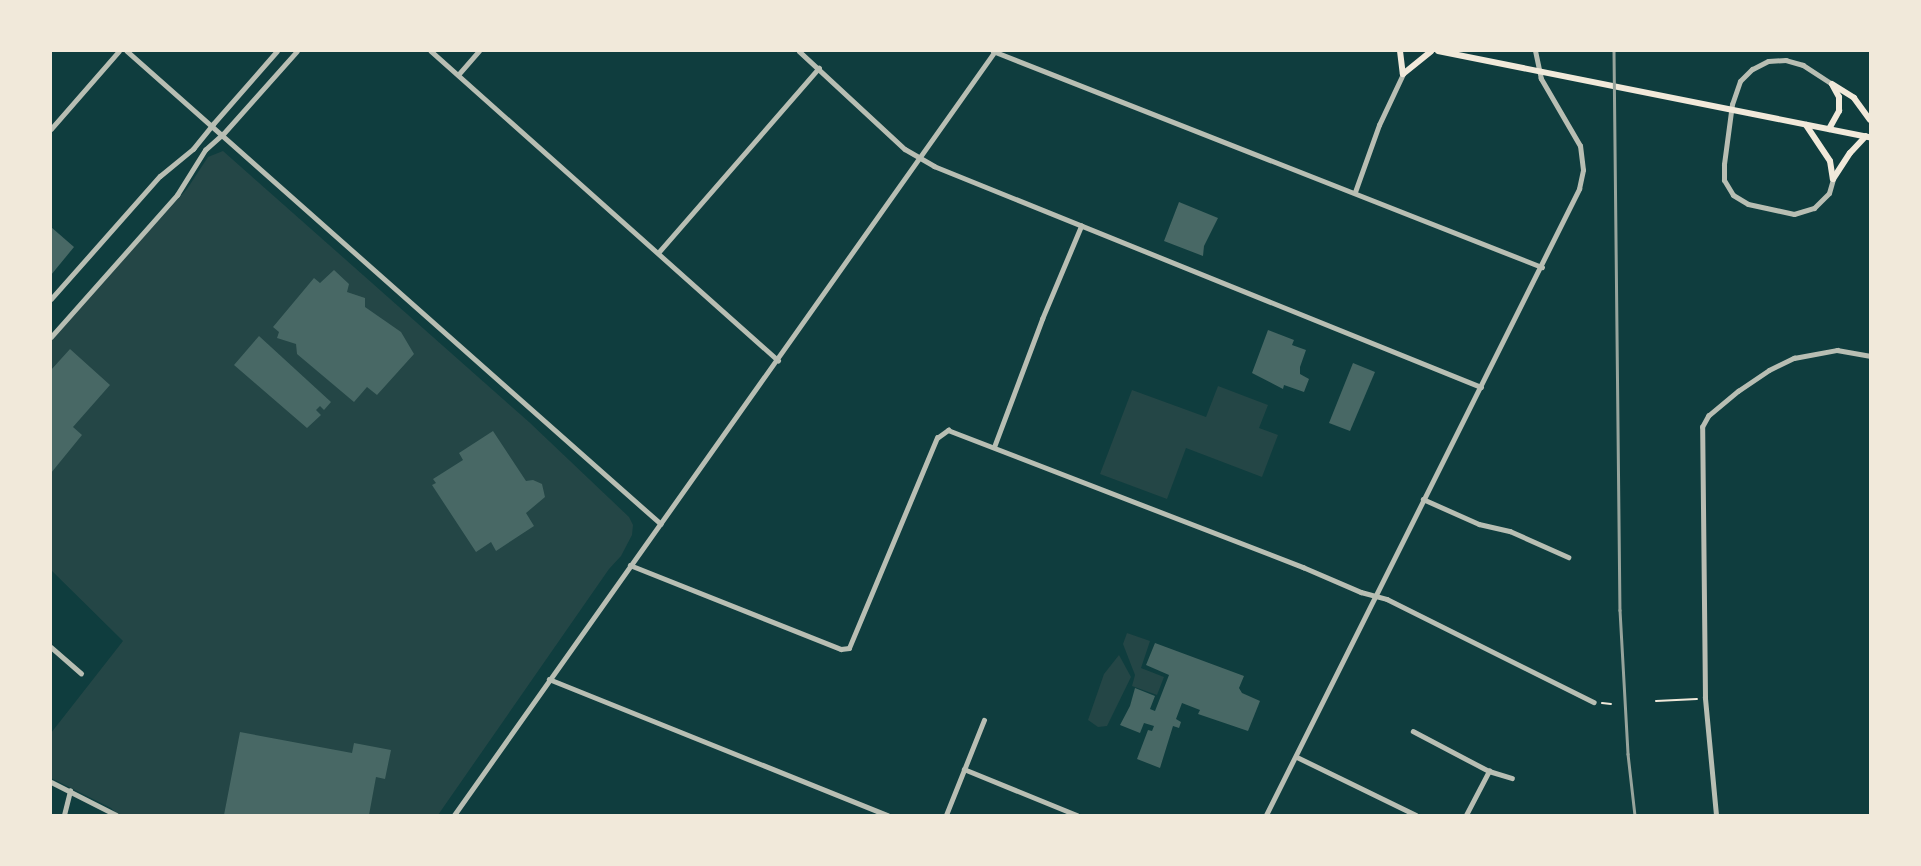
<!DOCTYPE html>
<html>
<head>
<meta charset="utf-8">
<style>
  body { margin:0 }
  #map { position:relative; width:1921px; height:866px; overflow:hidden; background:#0f3d3e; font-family:"Noto Sans",sans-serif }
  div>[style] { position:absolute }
  .green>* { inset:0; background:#244646 }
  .building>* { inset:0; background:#486865 }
  .path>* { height:2px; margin:-1px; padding:0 1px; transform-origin:1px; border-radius:1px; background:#f1e9da }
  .minor>* { height:4.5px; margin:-2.25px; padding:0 2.25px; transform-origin:2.25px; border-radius:2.25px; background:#b8beb3 }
  .tertiary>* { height:5px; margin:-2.5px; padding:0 2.5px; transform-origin:2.5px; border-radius:2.5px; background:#b8beb3 }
  .secondary>* { height:6px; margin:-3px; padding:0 3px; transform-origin:3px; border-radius:3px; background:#f1e9da }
  .rail>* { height:2.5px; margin:-1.25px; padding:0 1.25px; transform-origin:1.25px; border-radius:1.25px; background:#97a49c }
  span { translate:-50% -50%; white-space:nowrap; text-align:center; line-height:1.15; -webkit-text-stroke:7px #f1e9da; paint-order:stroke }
  .frame { position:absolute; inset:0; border:52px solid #f1e9da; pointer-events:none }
</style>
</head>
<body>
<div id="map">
  <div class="green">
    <div style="clip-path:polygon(223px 151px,529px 422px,629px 517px,633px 525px,632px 535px,621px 556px,609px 569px,438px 815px,118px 815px,111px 808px,51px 778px,51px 733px,123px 641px,51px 570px,51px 339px,187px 189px,208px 157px)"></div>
    <div style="clip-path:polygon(1218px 386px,1268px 405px,1259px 428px,1278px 435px,1262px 477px,1186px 448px,1167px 499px,1100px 474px,1132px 390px,1206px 417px)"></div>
    <div style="clip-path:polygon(1127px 633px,1150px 641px,1141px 668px,1164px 677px,1157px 695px,1132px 686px,1135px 675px,1123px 644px)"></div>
    <div style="clip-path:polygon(1119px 655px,1131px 677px,1107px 726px,1098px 727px,1088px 720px,1104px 674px)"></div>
  </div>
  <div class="building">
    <div style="clip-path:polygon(1179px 202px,1218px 218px,1204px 246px,1203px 256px,1164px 241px)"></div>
    <div style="clip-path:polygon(51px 227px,74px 247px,51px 275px)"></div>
    <div style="clip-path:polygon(334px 270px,349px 284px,347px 292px,365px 298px,365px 307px,401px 332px,414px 354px,377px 395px,367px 387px,354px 402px,297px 354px,296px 344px,277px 338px,279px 332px,273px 327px,314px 278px,320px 283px)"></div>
    <div style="clip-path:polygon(1268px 330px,1294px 340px,1292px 345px,1306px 350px,1300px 367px,1300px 374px,1309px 379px,1304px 392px,1284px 385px,1283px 389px,1252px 373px)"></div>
    <div style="clip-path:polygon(259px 336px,331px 402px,324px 410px,320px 406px,316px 410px,321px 415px,307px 428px,234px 365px)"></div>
    <div style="clip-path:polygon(70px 349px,110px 385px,73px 427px,82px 435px,51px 473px,51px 370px)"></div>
    <div style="clip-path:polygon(1353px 363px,1375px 372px,1350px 431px,1329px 423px)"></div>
    <div style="clip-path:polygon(493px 431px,526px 481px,533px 480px,542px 484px,545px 497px,526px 513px,534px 526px,496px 551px,491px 542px,476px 552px,432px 485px,436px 483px,433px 479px,463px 460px,459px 453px)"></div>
    <div style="clip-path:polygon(1155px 643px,1244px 676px,1239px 688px,1242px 693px,1260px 701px,1248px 731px,1198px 714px,1200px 710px,1182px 703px,1176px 719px,1181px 722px,1179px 728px,1173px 726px,1160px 768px,1137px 759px,1148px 730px,1152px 731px,1154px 726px,1144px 723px,1140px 733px,1120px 725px,1130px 706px,1135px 688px,1155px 696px,1150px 709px,1155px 711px,1169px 675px,1146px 665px)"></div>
    <div style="clip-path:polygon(240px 732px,352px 753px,354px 743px,391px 750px,385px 779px,376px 777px,369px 815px,224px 815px)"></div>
  </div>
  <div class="path">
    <div style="left:1656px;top:701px;width:41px;rotate:-2.8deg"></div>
    <div style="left:1602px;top:703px;width:9px;rotate:6deg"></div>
  </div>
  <div class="minor">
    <div style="left:127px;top:51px;width:713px;rotate:41.53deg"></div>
    <div style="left:431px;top:51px;width:465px;rotate:41.7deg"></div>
    <div style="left:799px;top:51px;width:144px;rotate:42.8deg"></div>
    <div style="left:905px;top:149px;width:34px;rotate:30deg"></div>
    <div style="left:934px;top:166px;width:590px;rotate:22deg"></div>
    <div style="left:993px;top:51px;width:590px;rotate:21.48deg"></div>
    <div style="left:458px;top:75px;width:32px;rotate:-49deg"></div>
    <div style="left:51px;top:129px;width:103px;rotate:-48.9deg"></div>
    <div style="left:1355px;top:192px;width:71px;rotate:-70.3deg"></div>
    <div style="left:1379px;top:125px;width:56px;rotate:-64.8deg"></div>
    <div style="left:658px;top:253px;width:245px;rotate:-49deg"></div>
    <div style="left:51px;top:299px;width:164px;rotate:-48.5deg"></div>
    <div style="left:160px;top:176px;width:43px;rotate:-39.3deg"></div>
    <div style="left:193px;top:149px;width:32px;rotate:-51deg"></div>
    <div style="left:51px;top:337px;width:190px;rotate:-48.4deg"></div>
    <div style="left:177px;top:195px;width:53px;rotate:-58.1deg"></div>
    <div style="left:205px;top:150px;width:24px;rotate:-42deg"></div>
    <div style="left:994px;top:447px;width:137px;rotate:-69.4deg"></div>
    <div style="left:1042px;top:319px;width:101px;rotate:-67.2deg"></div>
    <div style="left:1423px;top:499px;width:61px;rotate:24.1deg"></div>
    <div style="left:1479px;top:524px;width:32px;rotate:13deg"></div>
    <div style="left:1510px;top:531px;width:64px;rotate:24.1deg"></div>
    <div style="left:630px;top:565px;width:227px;rotate:21.7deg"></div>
    <div style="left:841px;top:649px;width:8px;rotate:-7deg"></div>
    <div style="left:849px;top:648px;width:228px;rotate:-67.3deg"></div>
    <div style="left:937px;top:438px;width:14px;rotate:-36deg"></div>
    <div style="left:948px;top:430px;width:381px;rotate:21.1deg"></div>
    <div style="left:1303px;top:567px;width:63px;rotate:23.3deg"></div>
    <div style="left:1361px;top:592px;width:27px;rotate:15deg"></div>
    <div style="left:1387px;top:599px;width:231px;rotate:26.5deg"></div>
    <div style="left:51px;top:647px;width:40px;rotate:41deg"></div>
    <div style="left:549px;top:679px;width:365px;rotate:21.9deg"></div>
    <div style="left:1413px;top:731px;width:86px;rotate:27.8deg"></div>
    <div style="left:1489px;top:771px;width:24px;rotate:17deg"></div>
    <div style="left:1297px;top:757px;width:132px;rotate:26deg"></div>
    <div style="left:964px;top:769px;width:122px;rotate:22.2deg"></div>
    <div style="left:64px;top:815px;width:25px;rotate:-76deg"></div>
    <div style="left:946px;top:815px;width:102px;rotate:-68.2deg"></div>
    <div style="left:1266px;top:815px;width:700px;rotate:-63.43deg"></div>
    <div style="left:1579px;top:189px;width:19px;rotate:-78deg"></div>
    <div style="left:1583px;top:170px;width:24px;rotate:-97deg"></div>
    <div style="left:1580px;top:146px;width:78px;rotate:-120.2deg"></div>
    <div style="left:1541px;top:79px;width:29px;rotate:-102deg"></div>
    <div style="left:1466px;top:815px;width:50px;rotate:-62.4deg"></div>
    <div style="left:1716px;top:815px;width:118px;rotate:-95.4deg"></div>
    <div style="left:1705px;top:698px;width:271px;rotate:-90.6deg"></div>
    <div style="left:1702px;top:427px;width:13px;rotate:-61deg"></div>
    <div style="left:1708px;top:416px;width:39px;rotate:-40deg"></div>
    <div style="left:1738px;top:391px;width:37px;rotate:-34deg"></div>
    <div style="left:1769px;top:370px;width:28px;rotate:-26deg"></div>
    <div style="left:1794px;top:358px;width:44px;rotate:-10.5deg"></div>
    <div style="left:1837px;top:350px;width:34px;rotate:10deg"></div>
  </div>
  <div class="tertiary">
    <div style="left:1832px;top:84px;width:35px;rotate:-147deg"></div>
    <div style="left:1803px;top:65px;width:18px;rotate:-164deg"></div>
    <div style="left:1786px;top:60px;width:18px;rotate:177deg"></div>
    <div style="left:1768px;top:61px;width:18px;rotate:153deg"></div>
    <div style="left:1752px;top:69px;width:17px;rotate:135deg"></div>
    <div style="left:1740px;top:81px;width:24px;rotate:109deg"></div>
    <div style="left:1732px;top:104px;width:61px;rotate:97.6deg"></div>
    <div style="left:1724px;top:164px;width:16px;rotate:90deg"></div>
    <div style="left:1724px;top:180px;width:17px;rotate:59deg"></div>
    <div style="left:1733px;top:195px;width:17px;rotate:31deg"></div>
    <div style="left:1748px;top:204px;width:47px;rotate:12.3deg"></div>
    <div style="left:1794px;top:214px;width:21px;rotate:-17deg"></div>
    <div style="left:1814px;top:208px;width:21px;rotate:-45deg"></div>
    <div style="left:1829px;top:193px;width:15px;rotate:-74deg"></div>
    <div style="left:213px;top:124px;width:97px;rotate:-48.8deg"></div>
    <div style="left:223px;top:134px;width:111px;rotate:-48.3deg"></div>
    <div style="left:51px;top:782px;width:73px;rotate:26.9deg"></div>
    <div style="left:454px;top:815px;width:936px;rotate:-54.7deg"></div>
  </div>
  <div class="secondary">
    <div style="left:1400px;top:51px;width:23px;rotate:83deg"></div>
    <div style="left:1438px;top:51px;width:440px;rotate:11.3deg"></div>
    <div style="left:1403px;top:74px;width:36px;rotate:-39deg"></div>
    <div style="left:1832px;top:84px;width:26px;rotate:32deg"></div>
    <div style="left:1854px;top:98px;width:27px;rotate:54deg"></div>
    <div style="left:1806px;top:125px;width:43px;rotate:56.3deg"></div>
    <div style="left:1830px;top:161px;width:18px;rotate:81deg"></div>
    <div style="left:1829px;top:129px;width:21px;rotate:-61deg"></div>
    <div style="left:1839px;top:111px;width:14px;rotate:-90deg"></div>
    <div style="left:1839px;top:97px;width:13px;rotate:-119deg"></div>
    <div style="left:1833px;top:179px;width:31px;rotate:-57deg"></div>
    <div style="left:1850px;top:153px;width:23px;rotate:-47deg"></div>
  </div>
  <div class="rail">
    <div style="left:1614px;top:51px;width:559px;rotate:89.39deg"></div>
    <div style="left:1620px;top:610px;width:144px;rotate:86.8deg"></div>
    <div style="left:1628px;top:754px;width:61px;rotate:83.5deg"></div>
  </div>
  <div class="frame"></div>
</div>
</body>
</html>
